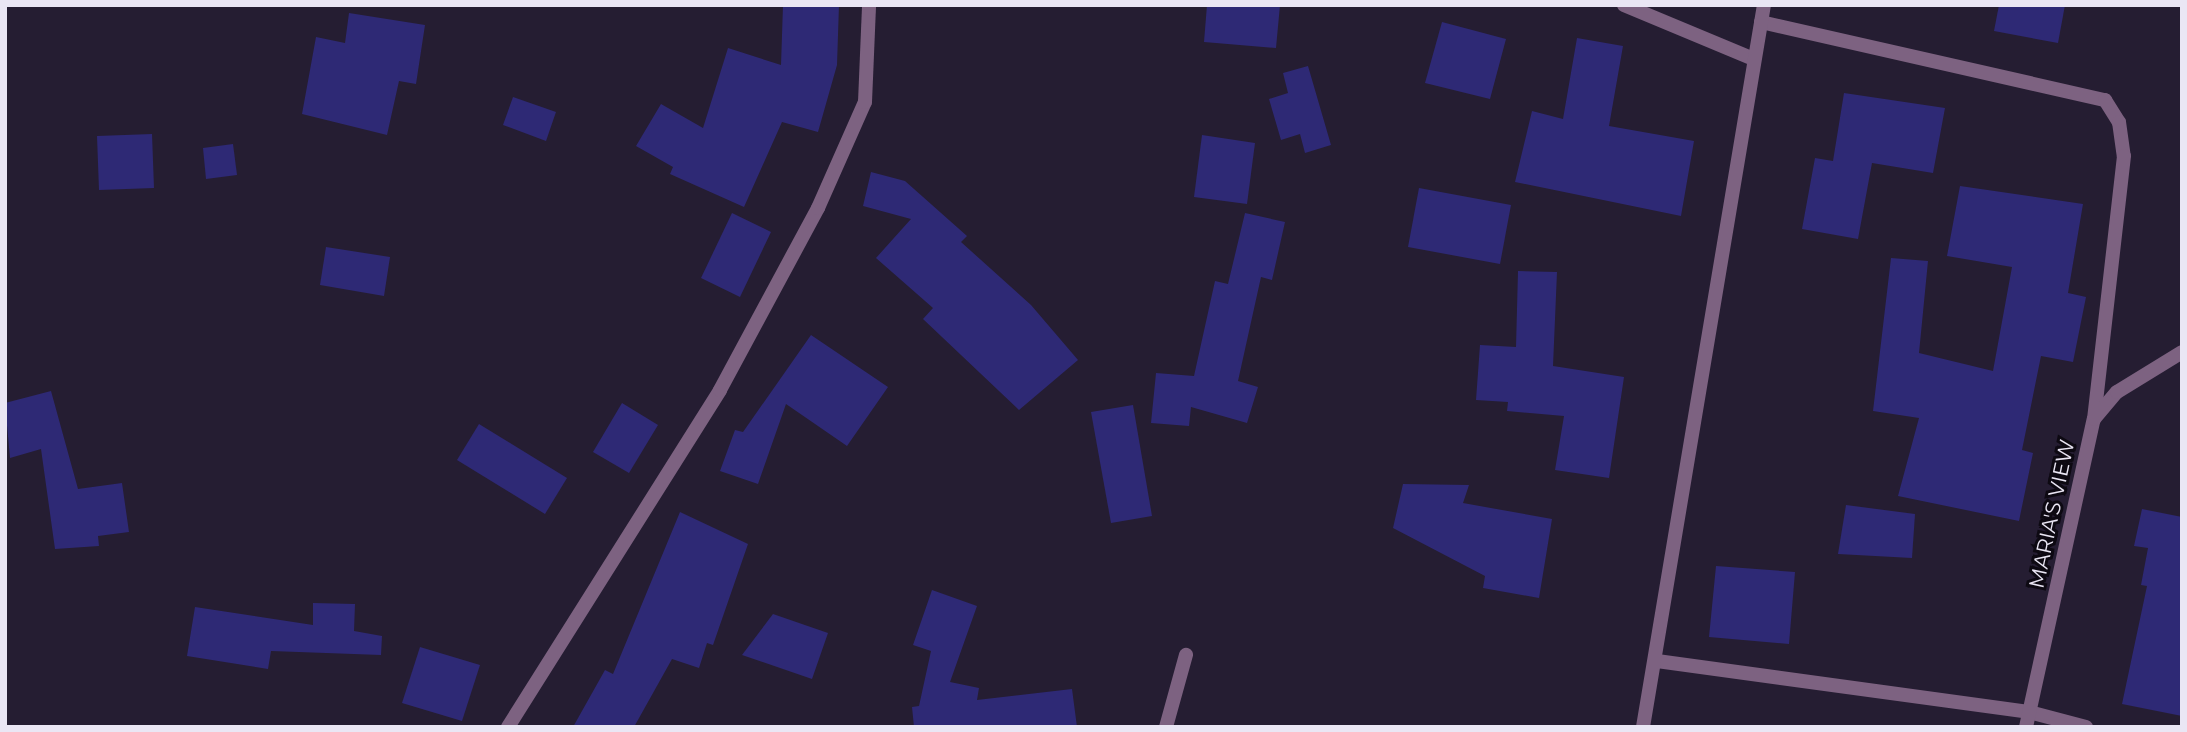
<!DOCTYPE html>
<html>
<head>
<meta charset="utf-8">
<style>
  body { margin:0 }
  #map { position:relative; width:2187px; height:732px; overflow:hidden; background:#251d32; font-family:Montserrat,sans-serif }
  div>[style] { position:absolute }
  .building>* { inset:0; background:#2e2975 }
  .minor>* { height:14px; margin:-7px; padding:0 7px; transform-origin:7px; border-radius:7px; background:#7d6281 }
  span { translate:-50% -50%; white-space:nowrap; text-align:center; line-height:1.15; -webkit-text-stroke:6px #0d0912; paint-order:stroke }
  .street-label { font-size:21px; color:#eae6f4 }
  .frame { position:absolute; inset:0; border:7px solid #eae6f4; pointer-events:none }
</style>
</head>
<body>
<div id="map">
  <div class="building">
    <div style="clip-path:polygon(783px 5px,839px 5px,837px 65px,818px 132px,782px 122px,744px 207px,670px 174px,673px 167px,636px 146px,661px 104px,703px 128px,728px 48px,781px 65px)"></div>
    <div style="clip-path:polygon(1207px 5px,1280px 5px,1276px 48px,1204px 42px)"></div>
    <div style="clip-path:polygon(1999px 5px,2065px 5px,2058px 43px,1994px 31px)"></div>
    <div style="clip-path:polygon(349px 13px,425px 25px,416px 84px,399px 81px,387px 135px,302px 114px,316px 37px,345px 43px)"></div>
    <div style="clip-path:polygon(1442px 22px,1506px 39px,1490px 99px,1425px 83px)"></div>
    <div style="clip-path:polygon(1577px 38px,1623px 46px,1609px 126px,1694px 141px,1681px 216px,1515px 182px,1532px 111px,1563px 119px)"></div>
    <div style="clip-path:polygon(1308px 66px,1331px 145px,1305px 153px,1300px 134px,1281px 140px,1269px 99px,1288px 93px,1283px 73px)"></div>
    <div style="clip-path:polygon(1844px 93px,1945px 108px,1933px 173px,1872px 163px,1858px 239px,1802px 229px,1815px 158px,1833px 161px)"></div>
    <div style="clip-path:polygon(513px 97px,556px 112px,546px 141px,503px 125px)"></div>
    <div style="clip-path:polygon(152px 134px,154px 188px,99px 190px,97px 136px)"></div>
    <div style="clip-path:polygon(1202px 135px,1255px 143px,1247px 204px,1194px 197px)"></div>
    <div style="clip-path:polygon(233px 144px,237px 175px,206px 179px,203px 148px)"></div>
    <div style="clip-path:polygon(871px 172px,905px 181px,967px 236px,961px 242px,1031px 305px,1078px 360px,1019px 410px,923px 319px,933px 308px,876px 258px,911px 219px,863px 206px)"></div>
    <div style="clip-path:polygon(1960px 186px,2083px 204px,2068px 293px,2086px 297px,2073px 362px,2041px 356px,2022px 450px,2033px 453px,2019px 521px,1898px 496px,1919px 418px,1873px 411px,1891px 258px,1928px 261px,1919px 353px,1993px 371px,2012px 267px,1947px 256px)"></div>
    <div style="clip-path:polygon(1419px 188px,1511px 205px,1500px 264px,1408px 247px)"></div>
    <div style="clip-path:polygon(732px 213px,771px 232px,740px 297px,701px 278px)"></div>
    <div style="clip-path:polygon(1245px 213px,1285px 222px,1272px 280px,1261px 277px,1238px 381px,1258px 387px,1247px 423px,1191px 407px,1189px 426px,1151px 423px,1156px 373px,1194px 376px,1215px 281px,1228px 284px)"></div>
    <div style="clip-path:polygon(326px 247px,390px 257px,384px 296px,320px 285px)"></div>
    <div style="clip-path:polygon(1518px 271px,1557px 272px,1553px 366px,1624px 377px,1609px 478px,1555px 470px,1564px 416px,1507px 411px,1508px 402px,1476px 400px,1480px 345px,1516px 347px)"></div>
    <div style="clip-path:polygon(811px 335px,888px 387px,847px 446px,786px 404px,758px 484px,720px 471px,735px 430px,743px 432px)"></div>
    <div style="clip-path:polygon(51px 391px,78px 489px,122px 483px,129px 532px,98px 536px,99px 546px,55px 549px,41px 449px,10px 458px,5px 403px)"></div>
    <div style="clip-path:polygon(622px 403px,658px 425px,629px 473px,593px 452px)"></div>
    <div style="clip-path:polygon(1133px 405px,1152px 516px,1111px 523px,1091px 412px)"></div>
    <div style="clip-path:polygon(479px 424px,567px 478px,545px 514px,457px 460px)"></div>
    <div style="clip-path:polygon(1403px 484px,1469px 485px,1463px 503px,1552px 519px,1539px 598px,1483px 588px,1485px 576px,1393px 528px)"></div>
    <div style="clip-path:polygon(1846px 505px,1915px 514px,1912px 558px,1838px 554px)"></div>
    <div style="clip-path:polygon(2142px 509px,2182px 517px,2182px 716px,2122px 704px,2147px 586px,2141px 585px,2148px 548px,2134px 546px)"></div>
    <div style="clip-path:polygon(680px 512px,748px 544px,713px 645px,707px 643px,699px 668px,672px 659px,634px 727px,573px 727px,605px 670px,613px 674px)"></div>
    <div style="clip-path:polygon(1716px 566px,1795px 572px,1789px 644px,1709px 637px)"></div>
    <div style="clip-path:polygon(932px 590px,977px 606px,950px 682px,979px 688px,977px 700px,1072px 689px,1077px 727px,914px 727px,912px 707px,919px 706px,931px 651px,913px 645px)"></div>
    <div style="clip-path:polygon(313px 603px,355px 604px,354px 631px,382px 636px,381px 655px,271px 651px,268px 669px,187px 656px,195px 607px,313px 625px)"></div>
    <div style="clip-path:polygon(773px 614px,828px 633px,812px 679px,742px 655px)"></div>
    <div style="clip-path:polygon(420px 647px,480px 665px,462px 721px,402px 703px)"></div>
  </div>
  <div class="minor">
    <div style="left:1624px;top:5px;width:141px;rotate:22.6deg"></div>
    <div style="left:1761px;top:22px;width:353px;rotate:12.8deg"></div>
    <div style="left:2105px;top:100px;width:26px;rotate:58deg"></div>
    <div style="left:2119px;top:122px;width:34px;rotate:82deg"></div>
    <div style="left:2124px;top:156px;width:265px;rotate:96.5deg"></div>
    <div style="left:1657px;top:661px;width:375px;rotate:7.8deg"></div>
    <div style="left:2029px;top:712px;width:59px;rotate:14.7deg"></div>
    <div style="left:508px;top:727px;width:398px;rotate:-57.8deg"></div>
    <div style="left:720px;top:390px;width:207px;rotate:-61.7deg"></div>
    <div style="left:818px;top:208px;width:116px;rotate:-66.1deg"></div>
    <div style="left:865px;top:102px;width:97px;rotate:-87.6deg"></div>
    <div style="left:1166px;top:727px;width:75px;rotate:-74.5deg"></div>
    <div style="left:1643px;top:727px;width:732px;rotate:-80.49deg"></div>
    <div style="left:2026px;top:727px;width:315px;rotate:-77.6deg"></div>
    <div style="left:2094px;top:419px;width:35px;rotate:-50deg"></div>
    <div style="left:2117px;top:392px;width:76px;rotate:-31.6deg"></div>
  </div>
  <div class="street-label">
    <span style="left:2052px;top:514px;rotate:-78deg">MARIA'S VIEW</span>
  </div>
  <div class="frame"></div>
</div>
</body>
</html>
